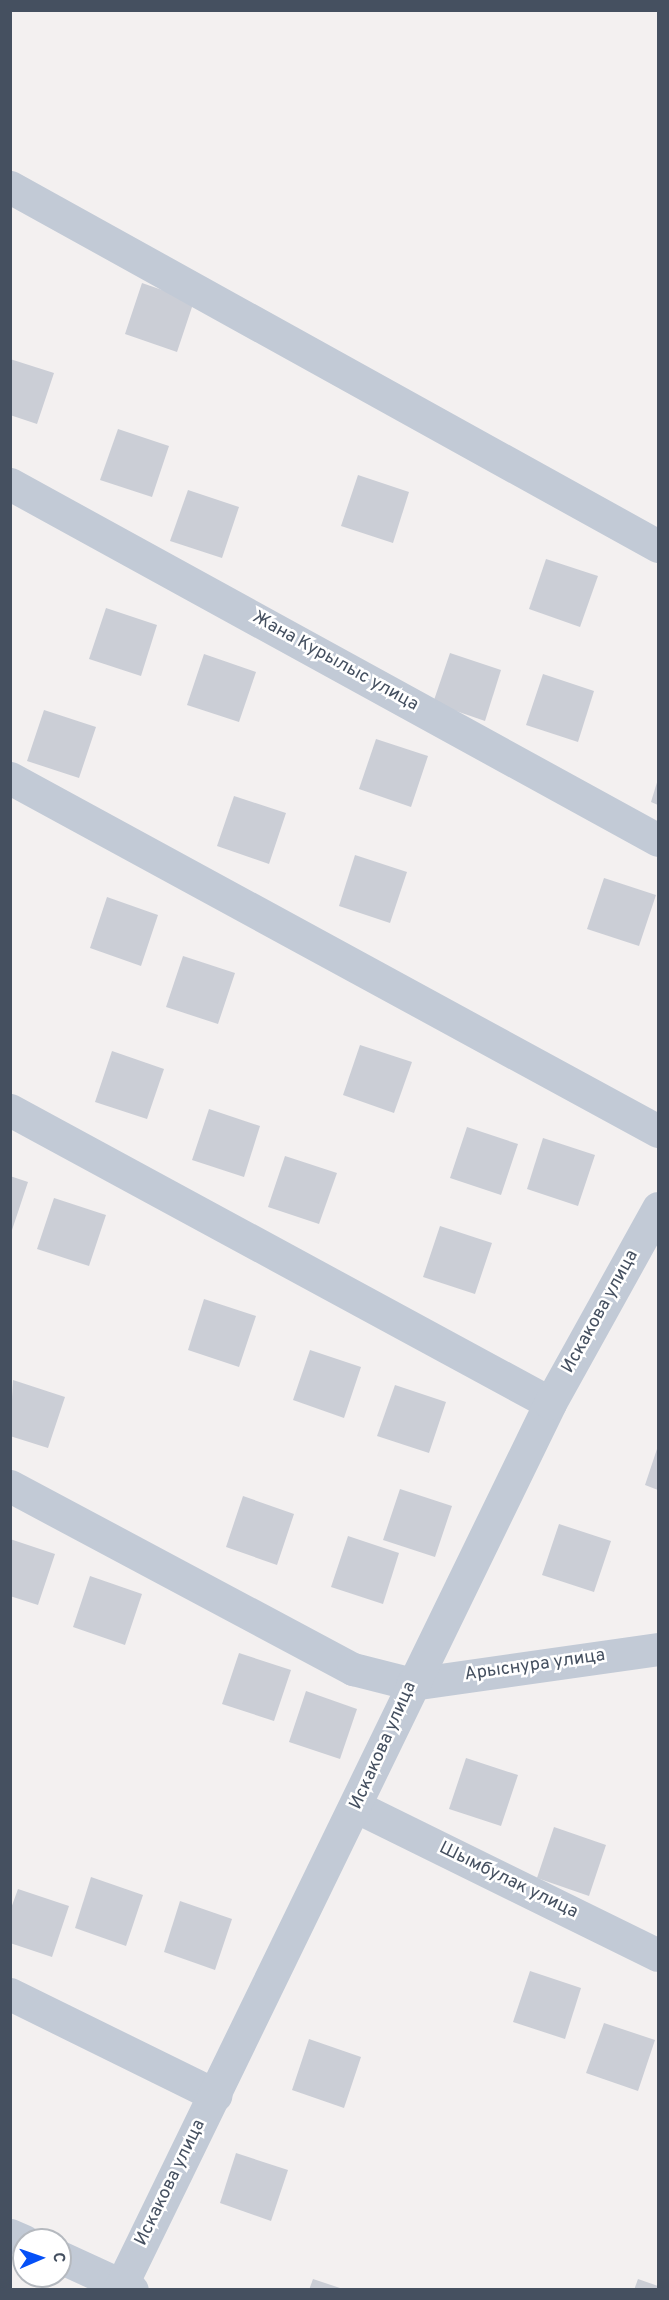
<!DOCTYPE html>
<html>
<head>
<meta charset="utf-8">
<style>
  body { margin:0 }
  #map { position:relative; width:669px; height:2300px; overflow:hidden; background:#f3f0f0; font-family:Overpass,sans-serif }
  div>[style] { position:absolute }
  .building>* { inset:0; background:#cbced6 }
  .street>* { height:33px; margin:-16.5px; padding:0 16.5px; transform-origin:16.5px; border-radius:16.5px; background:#c2cad6 }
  span { translate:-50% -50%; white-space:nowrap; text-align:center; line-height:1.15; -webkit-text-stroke:5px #fff; paint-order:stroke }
  .street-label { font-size:18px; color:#455060 }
  .frame { position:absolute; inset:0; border:12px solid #455060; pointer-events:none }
  .north { position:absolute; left:12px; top:2228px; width:60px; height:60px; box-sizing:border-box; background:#fff; border:2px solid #b5b9bf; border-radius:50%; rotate:88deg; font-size:16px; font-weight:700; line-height:24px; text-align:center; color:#455060 }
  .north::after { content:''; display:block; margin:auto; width:21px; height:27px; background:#0550f7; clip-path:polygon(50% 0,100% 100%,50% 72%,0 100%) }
</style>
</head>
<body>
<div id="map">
  <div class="building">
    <div style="clip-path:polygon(142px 283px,194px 301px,177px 352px,125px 334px)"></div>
    <div style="clip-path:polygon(10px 359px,54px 373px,37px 424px,10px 415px)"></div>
    <div style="clip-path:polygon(118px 429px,169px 446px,152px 497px,100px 480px)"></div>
    <div style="clip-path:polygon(358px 475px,409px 492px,393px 543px,341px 526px)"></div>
    <div style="clip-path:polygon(188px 490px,239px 507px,222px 558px,170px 541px)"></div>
    <div style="clip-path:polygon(546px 559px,598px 576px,580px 627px,529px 609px)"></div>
    <div style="clip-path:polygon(106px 608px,157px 625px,141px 676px,89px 659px)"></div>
    <div style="clip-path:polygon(450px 653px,501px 670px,485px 721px,433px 703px)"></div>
    <div style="clip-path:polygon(204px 654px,256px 672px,239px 722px,187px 705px)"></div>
    <div style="clip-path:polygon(543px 674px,594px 691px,578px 742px,526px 725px)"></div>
    <div style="clip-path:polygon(44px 710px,96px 727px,79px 778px,27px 761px)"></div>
    <div style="clip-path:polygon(376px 739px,428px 756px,411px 807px,359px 789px)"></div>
    <div style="clip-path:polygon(658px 779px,658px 805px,651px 802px)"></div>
    <div style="clip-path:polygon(234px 796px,286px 813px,269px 864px,217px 846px)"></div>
    <div style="clip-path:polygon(355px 855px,407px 872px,390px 923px,339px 906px)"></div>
    <div style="clip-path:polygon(604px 878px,656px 895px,639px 946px,587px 929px)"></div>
    <div style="clip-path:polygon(107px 897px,158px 915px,141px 966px,90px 948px)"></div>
    <div style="clip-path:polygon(183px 956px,235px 973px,218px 1024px,166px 1007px)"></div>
    <div style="clip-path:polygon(360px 1045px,412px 1062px,394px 1113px,343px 1095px)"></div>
    <div style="clip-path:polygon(112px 1051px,164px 1069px,147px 1119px,95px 1102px)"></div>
    <div style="clip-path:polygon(209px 1109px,260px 1126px,244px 1177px,192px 1160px)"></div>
    <div style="clip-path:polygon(467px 1127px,518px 1144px,501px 1195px,450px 1178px)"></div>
    <div style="clip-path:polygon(543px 1138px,595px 1155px,578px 1206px,527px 1189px)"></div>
    <div style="clip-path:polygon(285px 1156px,337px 1173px,319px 1224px,268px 1207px)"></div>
    <div style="clip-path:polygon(10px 1176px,28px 1182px,11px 1233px,10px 1233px)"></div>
    <div style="clip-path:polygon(54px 1198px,106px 1215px,89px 1266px,37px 1249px)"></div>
    <div style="clip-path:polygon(440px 1226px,492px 1243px,475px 1294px,423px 1277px)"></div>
    <div style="clip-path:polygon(204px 1299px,256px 1316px,239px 1367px,188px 1350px)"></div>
    <div style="clip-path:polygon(310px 1350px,361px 1367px,344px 1418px,293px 1400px)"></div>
    <div style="clip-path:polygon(13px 1380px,65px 1397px,48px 1448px,10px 1436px)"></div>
    <div style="clip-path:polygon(395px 1385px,446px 1402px,429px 1453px,377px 1436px)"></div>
    <div style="clip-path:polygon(658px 1446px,658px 1490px,645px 1485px)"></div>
    <div style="clip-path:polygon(400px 1489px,452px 1506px,435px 1557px,383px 1540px)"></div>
    <div style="clip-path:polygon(243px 1496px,294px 1514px,277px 1565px,226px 1547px)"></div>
    <div style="clip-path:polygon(559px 1524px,611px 1541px,594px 1592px,542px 1575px)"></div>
    <div style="clip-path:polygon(348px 1536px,399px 1553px,383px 1604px,331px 1587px)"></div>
    <div style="clip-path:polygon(10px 1539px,55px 1554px,38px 1605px,10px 1596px)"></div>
    <div style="clip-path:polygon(90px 1576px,142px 1594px,125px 1645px,73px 1627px)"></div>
    <div style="clip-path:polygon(239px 1653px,291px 1670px,274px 1721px,222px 1704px)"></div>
    <div style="clip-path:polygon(306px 1691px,357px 1709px,340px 1759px,289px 1742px)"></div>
    <div style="clip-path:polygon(466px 1758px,518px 1775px,501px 1826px,449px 1809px)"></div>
    <div style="clip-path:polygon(554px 1827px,606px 1845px,589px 1896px,537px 1878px)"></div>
    <div style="clip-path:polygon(91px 1877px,143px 1895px,126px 1946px,75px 1928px)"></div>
    <div style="clip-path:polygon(18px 1889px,69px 1906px,52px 1957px,10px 1943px,10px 1911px)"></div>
    <div style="clip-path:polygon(180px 1901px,232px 1919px,215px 1970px,164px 1952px)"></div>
    <div style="clip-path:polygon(530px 1971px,581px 1988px,565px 2039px,513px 2022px)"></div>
    <div style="clip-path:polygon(604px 2023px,655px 2040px,638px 2091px,586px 2073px)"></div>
    <div style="clip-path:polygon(309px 2039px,361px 2057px,344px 2108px,292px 2090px)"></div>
    <div style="clip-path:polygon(236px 2153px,288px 2170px,271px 2221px,220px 2203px)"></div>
    <div style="clip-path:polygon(313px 2279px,343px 2289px,343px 2290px,309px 2290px)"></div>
    <div style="clip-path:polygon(638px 2279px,658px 2286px,658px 2290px,634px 2290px)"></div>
  </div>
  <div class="street">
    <div style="left:10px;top:187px;width:741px;rotate:28.99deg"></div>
    <div style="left:10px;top:484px;width:739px;rotate:28.78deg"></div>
    <div style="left:10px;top:778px;width:738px;rotate:28.58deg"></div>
    <div style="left:10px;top:1110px;width:614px;rotate:28.48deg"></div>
    <div style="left:10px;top:1486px;width:389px;rotate:28.1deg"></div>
    <div style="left:353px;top:1669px;width:61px;rotate:14.3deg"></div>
    <div style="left:412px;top:1684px;width:248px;rotate:-8.1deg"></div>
    <div style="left:357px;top:1807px;width:335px;rotate:26.2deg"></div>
    <div style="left:10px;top:1994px;width:229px;rotate:26.2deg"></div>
    <div style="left:10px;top:2235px;width:15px;rotate:23deg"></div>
    <div style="left:60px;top:2257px;width:79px;rotate:24.6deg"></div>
    <div style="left:119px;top:2290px;width:986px;rotate:-64.08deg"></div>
    <div style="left:550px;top:1403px;width:223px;rotate:-61deg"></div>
  </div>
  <div class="street-label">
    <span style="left:335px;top:662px;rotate:29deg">Жана Курылыс улица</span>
    <span style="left:601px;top:1312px;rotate:-61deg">Искакова улица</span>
    <span style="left:535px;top:1666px;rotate:-8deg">Арыснура улица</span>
    <span style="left:384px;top:1746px;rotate:-66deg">Искакова улица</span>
    <span style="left:508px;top:1881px;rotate:26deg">Шымбулак улица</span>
    <span style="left:171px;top:2183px;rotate:-64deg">Искакова улица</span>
  </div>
  <div class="frame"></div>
  <div class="north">С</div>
</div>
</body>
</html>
